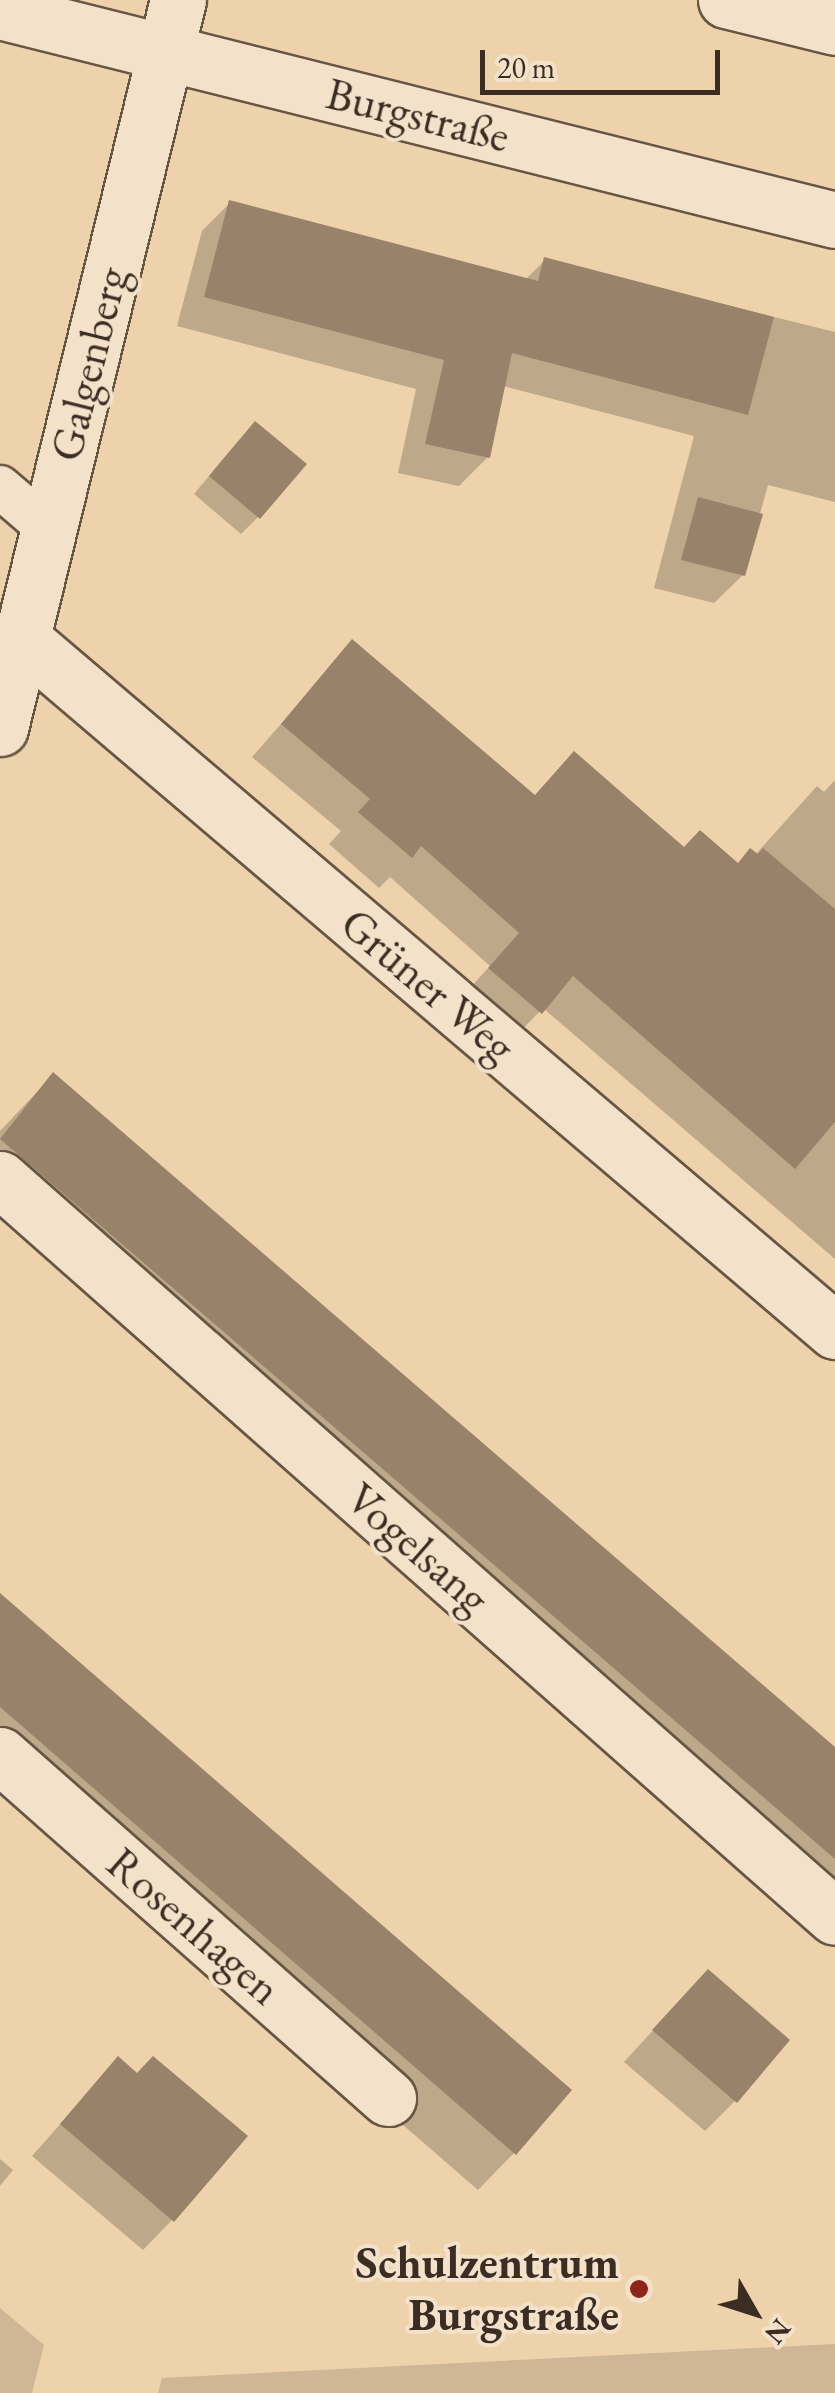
<!DOCTYPE html>
<html>
<head>
<meta charset="utf-8">
<style>
  body { margin:0 }
  #map { position:relative; width:835px; height:2393px; overflow:hidden; background:#edd2ac; font-family:"EB Garamond",serif }
  div>[style] { position:absolute }
  .green>* { inset:0; background:#cfb695 }
  .shadow>* { inset:0; background:#0003 }
  .building>* { inset:0; background:#98836a }
  .roads { filter:drop-shadow(2px 0 #685645) drop-shadow(-2px 0 #685645) drop-shadow(0 2px #685645) drop-shadow(0 -2px #685645) }
  .lane>* { height:42px; margin:-21px; padding:0 21px; transform-origin:21px; border-radius:21px; background:#f3e2c9 }
  .street>* { height:55px; margin:-27.5px; padding:0 27.5px; transform-origin:27.5px; border-radius:27.5px; background:#f3e2c9 }
  .secondary>* { height:55px; margin:-27.5px; padding:0 27.5px; transform-origin:27.5px; border-radius:27.5px; background:#f3e2c9 }
  .dots>* { width:28px; height:28px; translate:-50% -50%; box-sizing:border-box; border:5px solid #f3e2c9; border-radius:50% }
  span { translate:-50% -50%; white-space:nowrap; text-align:center; line-height:1.15; -webkit-text-stroke:8px #f3e2c9; paint-order:stroke }
  .street-label { font-size:45px; color:#3b2d23 }
  .poi-label { font-size:45px; color:#3b2d23; font-weight:700 }
  .right { translate:-100% -50%; text-align:right }
  .north { position:absolute; left:705px; top:2263px; width:100px; height:100px; -webkit-text-stroke:8px #f3e2c9; paint-order:stroke; rotate:129deg; font-size:28px; font-weight:700; line-height:40px; text-align:center; color:#3b2d23 }
  .north::after { content:''; display:block; margin:auto; width:35px; height:45px; background:#3b2d23; clip-path:polygon(50% 0,100% 100%,50% 72%,0 100%) }
  .scale { position:absolute; left:480px; top:50px; width:240px; height:45px; box-sizing:border-box; border:5px solid #3b2d23; border-top:0; padding-left:12px; font-size:30px; line-height:35px; white-space:nowrap; color:#3b2d23; -webkit-text-stroke:8px #f3e2c9; paint-order:stroke }
</style>
</head>
<body>
<div id="map">
  <div class="green">
    <div style="clip-path:polygon(0 2308px,44px 2345px,32px 2393px,0 2393px)"></div>
    <div style="clip-path:polygon(835px 2344px,835px 2393px,158px 2393px,162px 2378px)"></div>
  </div>
  <div class="shadow">
    <div style="clip-path:polygon(230px 203px,525px 280px,545px 260px,835px 332px,835px 502px,768px 485px,743px 575px,714px 603px,654px 588px,694px 436px,503px 386px,488px 457px,459px 486px,398px 473px,416px 389px,177px 326px,202px 231px)"></div>
    <div style="clip-path:polygon(238px 441px,258px 517px,241px 534px,194px 494px)"></div>
    <div style="clip-path:polygon(352px 643px,534px 796px,737px 865px,755px 855px,817px 786px,824px 792px,835px 780px,835px 1259px,543px 1008px,509px 1043px,459px 1000px,490px 966px,390px 877px,379px 888px,329px 844px,341px 831px,252px 757px)"></div>
    <div style="clip-path:polygon(53px 1075px,835px 1750px,835px 1933px,0 1213px,0 1131px)"></div>
    <div style="clip-path:polygon(0 1597px,514px 2153px,478px 2190px,0 1775px)"></div>
    <div style="clip-path:polygon(678px 2003px,735px 2101px,705px 2131px,624px 2062px)"></div>
    <div style="clip-path:polygon(118px 2059px,172px 2220px,143px 2250px,32px 2156px)"></div>
    <div style="clip-path:polygon(0 2159px,13px 2170px,0 2186px)"></div>
  </div>
  <div class="building">
    <div style="clip-path:polygon(229px 200px,538px 281px,544px 257px,774px 317px,748px 415px,512px 353px,490px 458px,425px 444px,444px 360px,204px 297px)"></div>
    <div style="clip-path:polygon(255px 421px,307px 464px,260px 519px,209px 476px)"></div>
    <div style="clip-path:polygon(698px 497px,763px 514px,745px 576px,681px 560px)"></div>
    <div style="clip-path:polygon(352px 639px,535px 795px,574px 751px,684px 847px,700px 830px,738px 863px,750px 848px,758px 854px,763px 848px,835px 909px,835px 1122px,795px 1169px,573px 976px,542px 1014px,488px 968px,519px 933px,421px 846px,412px 858px,358px 812px,370px 799px,281px 724px)"></div>
    <div style="clip-path:polygon(53px 1072px,835px 1747px,835px 1859px,0 1139px)"></div>
    <div style="clip-path:polygon(0 1593px,572px 2090px,516px 2155px,0 1707px)"></div>
    <div style="clip-path:polygon(708px 1969px,790px 2040px,737px 2103px,652px 2030px)"></div>
    <div style="clip-path:polygon(118px 2056px,137px 2073px,153px 2056px,248px 2136px,174px 2222px,60px 2124px)"></div>
  </div>
  <div class="roads">
    <div class="lane">
      <div style="left:0;top:487px;width:65px;rotate:40.6deg"></div>
    </div>
    <div class="street">
      <div style="left:0;top:11px;width:861px;rotate:14.05deg"></div>
      <div style="left:22px;top:639px;width:1068px;rotate:40.4deg"></div>
      <div style="left:0;top:728px;width:749px;rotate:-76.26deg"></div>
      <div style="left:0;top:1179px;width:1114px;rotate:41.47deg"></div>
      <div style="left:0;top:1755px;width:518px;rotate:41.48deg"></div>
    </div>
    <div class="secondary">
      <div style="left:726px;top:0;width:112px;rotate:13.9deg"></div>
    </div>
  </div>
  <div class="dots">
    <div style="left:639px;top:2289px;background:#8f2418"></div>
  </div>
  <div class="street-label">
    <span style="left:418px;top:115px;rotate:14deg">Burgstraße</span>
    <span style="left:89px;top:364px;rotate:-76deg">Galgenberg</span>
    <span style="left:428px;top:985px;rotate:40deg">Grüner Weg</span>
    <span style="left:418px;top:1548px;rotate:41deg">Vogelsang</span>
    <span style="left:194px;top:1926px;rotate:41deg">Rosenhagen</span>
  </div>
  <div class="poi-label">
    <span class="right" style="left:619px;top:2289px">Schulzentrum<br>Burgstraße</span>
  </div>
  <div class="north">N</div>
  <div class="scale">20 m</div>
</div>
</body>
</html>
